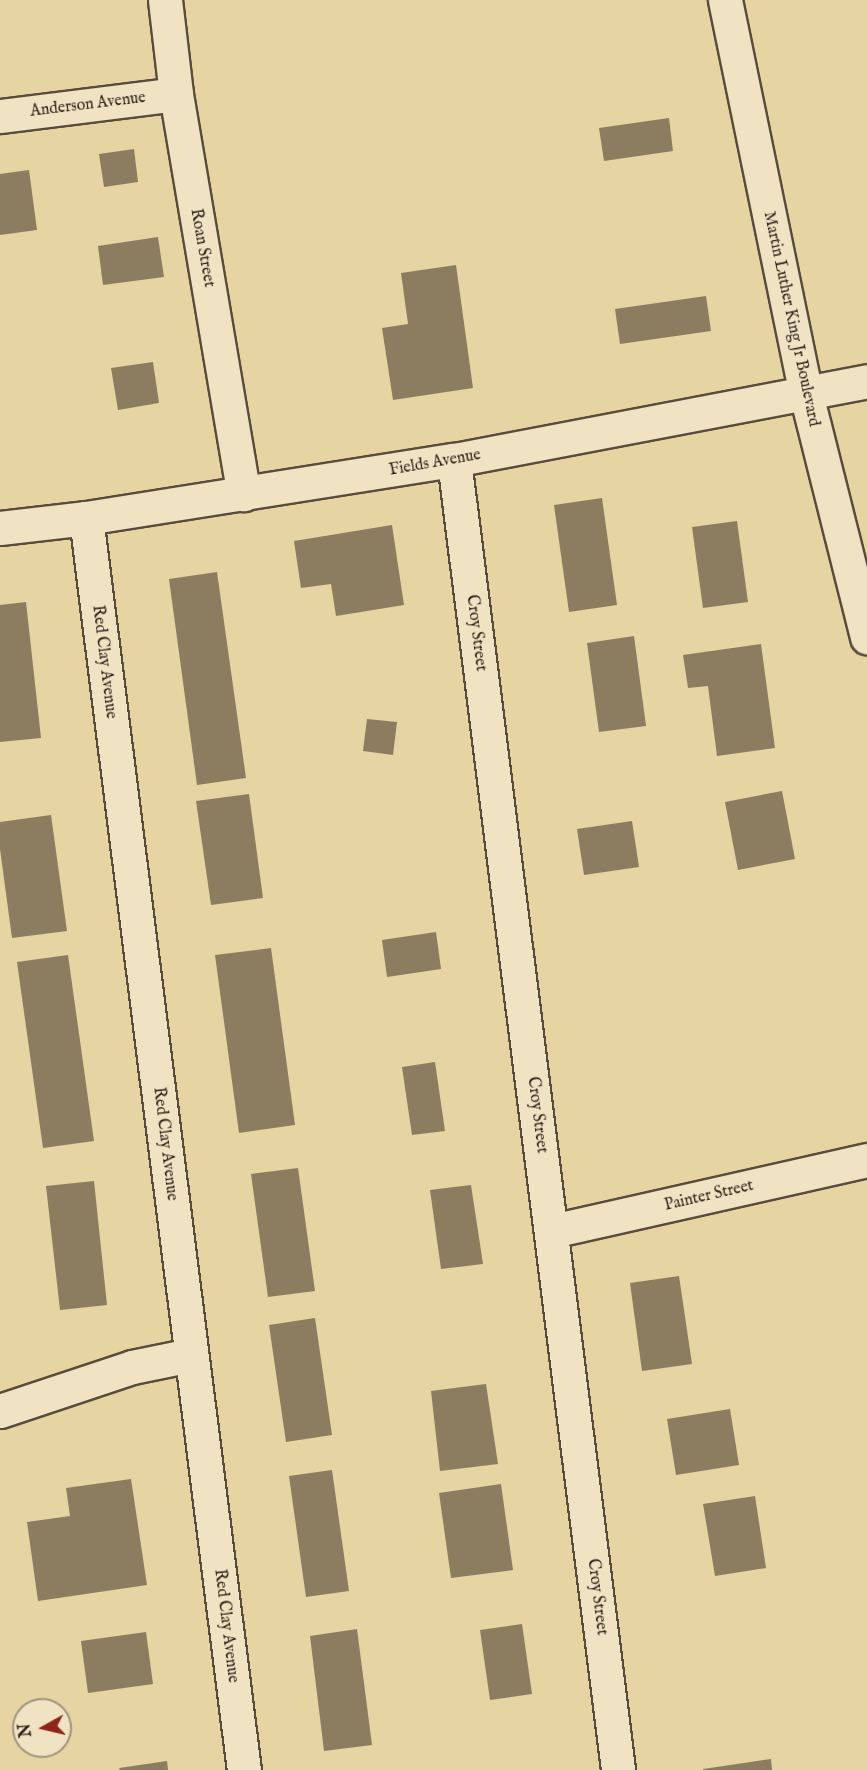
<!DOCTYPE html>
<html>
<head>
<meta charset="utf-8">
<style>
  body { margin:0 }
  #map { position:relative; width:867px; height:1770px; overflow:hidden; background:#e6d4a3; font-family:"IM FELL English",serif }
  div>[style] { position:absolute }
  .building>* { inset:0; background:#8c7d61 }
  .roads { filter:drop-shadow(2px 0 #5a4c3c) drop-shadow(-2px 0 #5a4c3c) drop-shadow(0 2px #5a4c3c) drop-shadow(0 -2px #5a4c3c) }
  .street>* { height:33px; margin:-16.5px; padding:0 16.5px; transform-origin:16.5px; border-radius:16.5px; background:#efe3c3 }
  .secondary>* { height:33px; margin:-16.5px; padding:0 16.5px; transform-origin:16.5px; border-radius:16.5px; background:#efe3c3 }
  span { translate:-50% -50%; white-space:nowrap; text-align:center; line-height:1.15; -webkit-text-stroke:6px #efe3c3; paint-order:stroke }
  .street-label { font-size:16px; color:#2b1f19 }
  .north { position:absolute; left:12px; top:1698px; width:60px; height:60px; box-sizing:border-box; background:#efe3c3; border:2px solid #a1957f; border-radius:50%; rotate:262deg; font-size:16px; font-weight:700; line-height:24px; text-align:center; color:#2b1f19 }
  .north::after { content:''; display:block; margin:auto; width:21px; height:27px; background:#8f2418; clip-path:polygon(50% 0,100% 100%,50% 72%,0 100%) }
</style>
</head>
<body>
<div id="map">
  <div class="building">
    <div style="clip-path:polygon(669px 118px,673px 151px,604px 161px,599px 128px)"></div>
    <div style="clip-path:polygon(134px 149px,138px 182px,104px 187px,99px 154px)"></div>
    <div style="clip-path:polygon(29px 170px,37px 230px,0 235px,0 174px)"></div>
    <div style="clip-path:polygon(158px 237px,164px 277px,103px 285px,98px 246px)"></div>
    <div style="clip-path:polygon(456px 265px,473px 388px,393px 400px,382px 328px,408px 324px,401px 273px)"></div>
    <div style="clip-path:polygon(706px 296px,711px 331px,620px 344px,615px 309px)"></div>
    <div style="clip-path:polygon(153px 362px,159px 403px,118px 410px,111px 368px)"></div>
    <div style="clip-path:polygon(602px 498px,617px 605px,569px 612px,554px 505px)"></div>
    <div style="clip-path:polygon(737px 521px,748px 602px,703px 608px,692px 527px)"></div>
    <div style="clip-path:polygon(392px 525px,404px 605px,336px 616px,331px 584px,301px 588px,294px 541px)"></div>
    <div style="clip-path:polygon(217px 572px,246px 778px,197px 785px,169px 579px)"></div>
    <div style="clip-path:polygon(26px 602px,41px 738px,0 742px,0 605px)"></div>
    <div style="clip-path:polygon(634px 636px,646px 726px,599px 732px,587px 643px)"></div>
    <div style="clip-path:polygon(761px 644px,775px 748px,717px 756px,708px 686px,688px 688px,683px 655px)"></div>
    <div style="clip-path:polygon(367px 719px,397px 722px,393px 755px,363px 751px)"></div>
    <div style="clip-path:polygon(782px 791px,795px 859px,738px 870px,725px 802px)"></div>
    <div style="clip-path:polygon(249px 794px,263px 898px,211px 905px,196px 801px)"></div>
    <div style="clip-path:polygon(51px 815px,67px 931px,12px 938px,0 849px,0 822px)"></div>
    <div style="clip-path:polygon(632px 821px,639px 867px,584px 875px,577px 829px)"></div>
    <div style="clip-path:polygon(436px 932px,441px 969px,387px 977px,382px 940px)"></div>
    <div style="clip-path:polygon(271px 948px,295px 1125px,239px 1133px,215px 955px)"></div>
    <div style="clip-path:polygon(68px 955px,94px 1141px,43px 1148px,17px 962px)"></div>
    <div style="clip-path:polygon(435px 1062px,445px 1131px,412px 1135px,402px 1067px)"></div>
    <div style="clip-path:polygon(298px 1168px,315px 1291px,268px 1297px,251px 1174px)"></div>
    <div style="clip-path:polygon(94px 1181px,107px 1305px,60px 1310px,46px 1186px)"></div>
    <div style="clip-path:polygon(471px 1185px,483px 1264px,441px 1269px,430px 1190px)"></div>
    <div style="clip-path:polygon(679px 1276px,692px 1364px,642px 1371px,630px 1283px)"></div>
    <div style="clip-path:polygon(315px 1318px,332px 1435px,286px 1442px,269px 1325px)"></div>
    <div style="clip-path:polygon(486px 1384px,498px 1464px,440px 1471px,431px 1391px)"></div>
    <div style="clip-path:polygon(730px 1409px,739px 1465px,676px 1475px,667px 1419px)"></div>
    <div style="clip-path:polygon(332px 1470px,349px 1591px,306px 1597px,289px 1476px)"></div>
    <div style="clip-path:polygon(131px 1479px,147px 1585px,38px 1601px,27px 1522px,70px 1516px,66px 1488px)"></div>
    <div style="clip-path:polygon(501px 1484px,513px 1570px,451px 1578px,439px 1493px)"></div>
    <div style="clip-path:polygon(755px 1496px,766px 1568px,715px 1576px,703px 1504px)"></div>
    <div style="clip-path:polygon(522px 1624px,532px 1694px,490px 1700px,480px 1630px)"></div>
    <div style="clip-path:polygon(357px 1629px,372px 1745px,324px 1751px,310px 1636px)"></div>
    <div style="clip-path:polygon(146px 1632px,153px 1684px,88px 1693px,81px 1641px)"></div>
    <div style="clip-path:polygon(771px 1759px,772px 1770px,703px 1770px,703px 1769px)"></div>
    <div style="clip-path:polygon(167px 1761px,168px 1770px,120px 1770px,119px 1768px)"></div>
  </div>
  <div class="roads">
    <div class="street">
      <div style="left:165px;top:0;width:95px;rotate:83.3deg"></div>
      <div style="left:176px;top:94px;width:406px;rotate:80.4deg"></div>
      <div style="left:0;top:116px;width:177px;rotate:-7.1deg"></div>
      <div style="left:454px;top:460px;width:1320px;rotate:82.86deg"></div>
      <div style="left:86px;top:518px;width:1262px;rotate:82.81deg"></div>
      <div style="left:552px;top:1231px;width:323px;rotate:-12.7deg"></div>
      <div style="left:0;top:1411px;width:139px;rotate:-18.4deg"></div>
      <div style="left:132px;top:1367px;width:60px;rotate:-11.5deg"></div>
    </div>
    <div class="secondary">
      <div style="left:725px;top:0;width:402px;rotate:78.4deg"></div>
      <div style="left:806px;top:394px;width:251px;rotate:75.9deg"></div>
      <div style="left:0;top:528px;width:87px;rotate:-6.6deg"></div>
      <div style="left:86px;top:518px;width:373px;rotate:-9deg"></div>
      <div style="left:454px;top:460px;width:420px;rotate:-10.8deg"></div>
    </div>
  </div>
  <div class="street-label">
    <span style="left:88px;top:105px;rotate:-7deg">Anderson Avenue</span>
    <span style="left:202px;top:248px;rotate:80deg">Roan Street</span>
    <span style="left:791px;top:319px;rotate:78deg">Martin Luther King Jr Boulevard</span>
    <span style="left:435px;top:463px;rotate:-10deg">Fields Avenue</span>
    <span style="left:476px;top:633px;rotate:83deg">Croy Street</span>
    <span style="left:104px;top:662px;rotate:83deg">Red Clay Avenue</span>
    <span style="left:537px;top:1115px;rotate:83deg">Croy Street</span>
    <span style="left:165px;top:1144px;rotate:83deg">Red Clay Avenue</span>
    <span style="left:709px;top:1196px;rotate:-13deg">Painter Street</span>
    <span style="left:597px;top:1597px;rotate:83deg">Croy Street</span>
    <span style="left:226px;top:1626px;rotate:83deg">Red Clay Avenue</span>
  </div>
  <div class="north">N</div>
</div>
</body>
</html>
